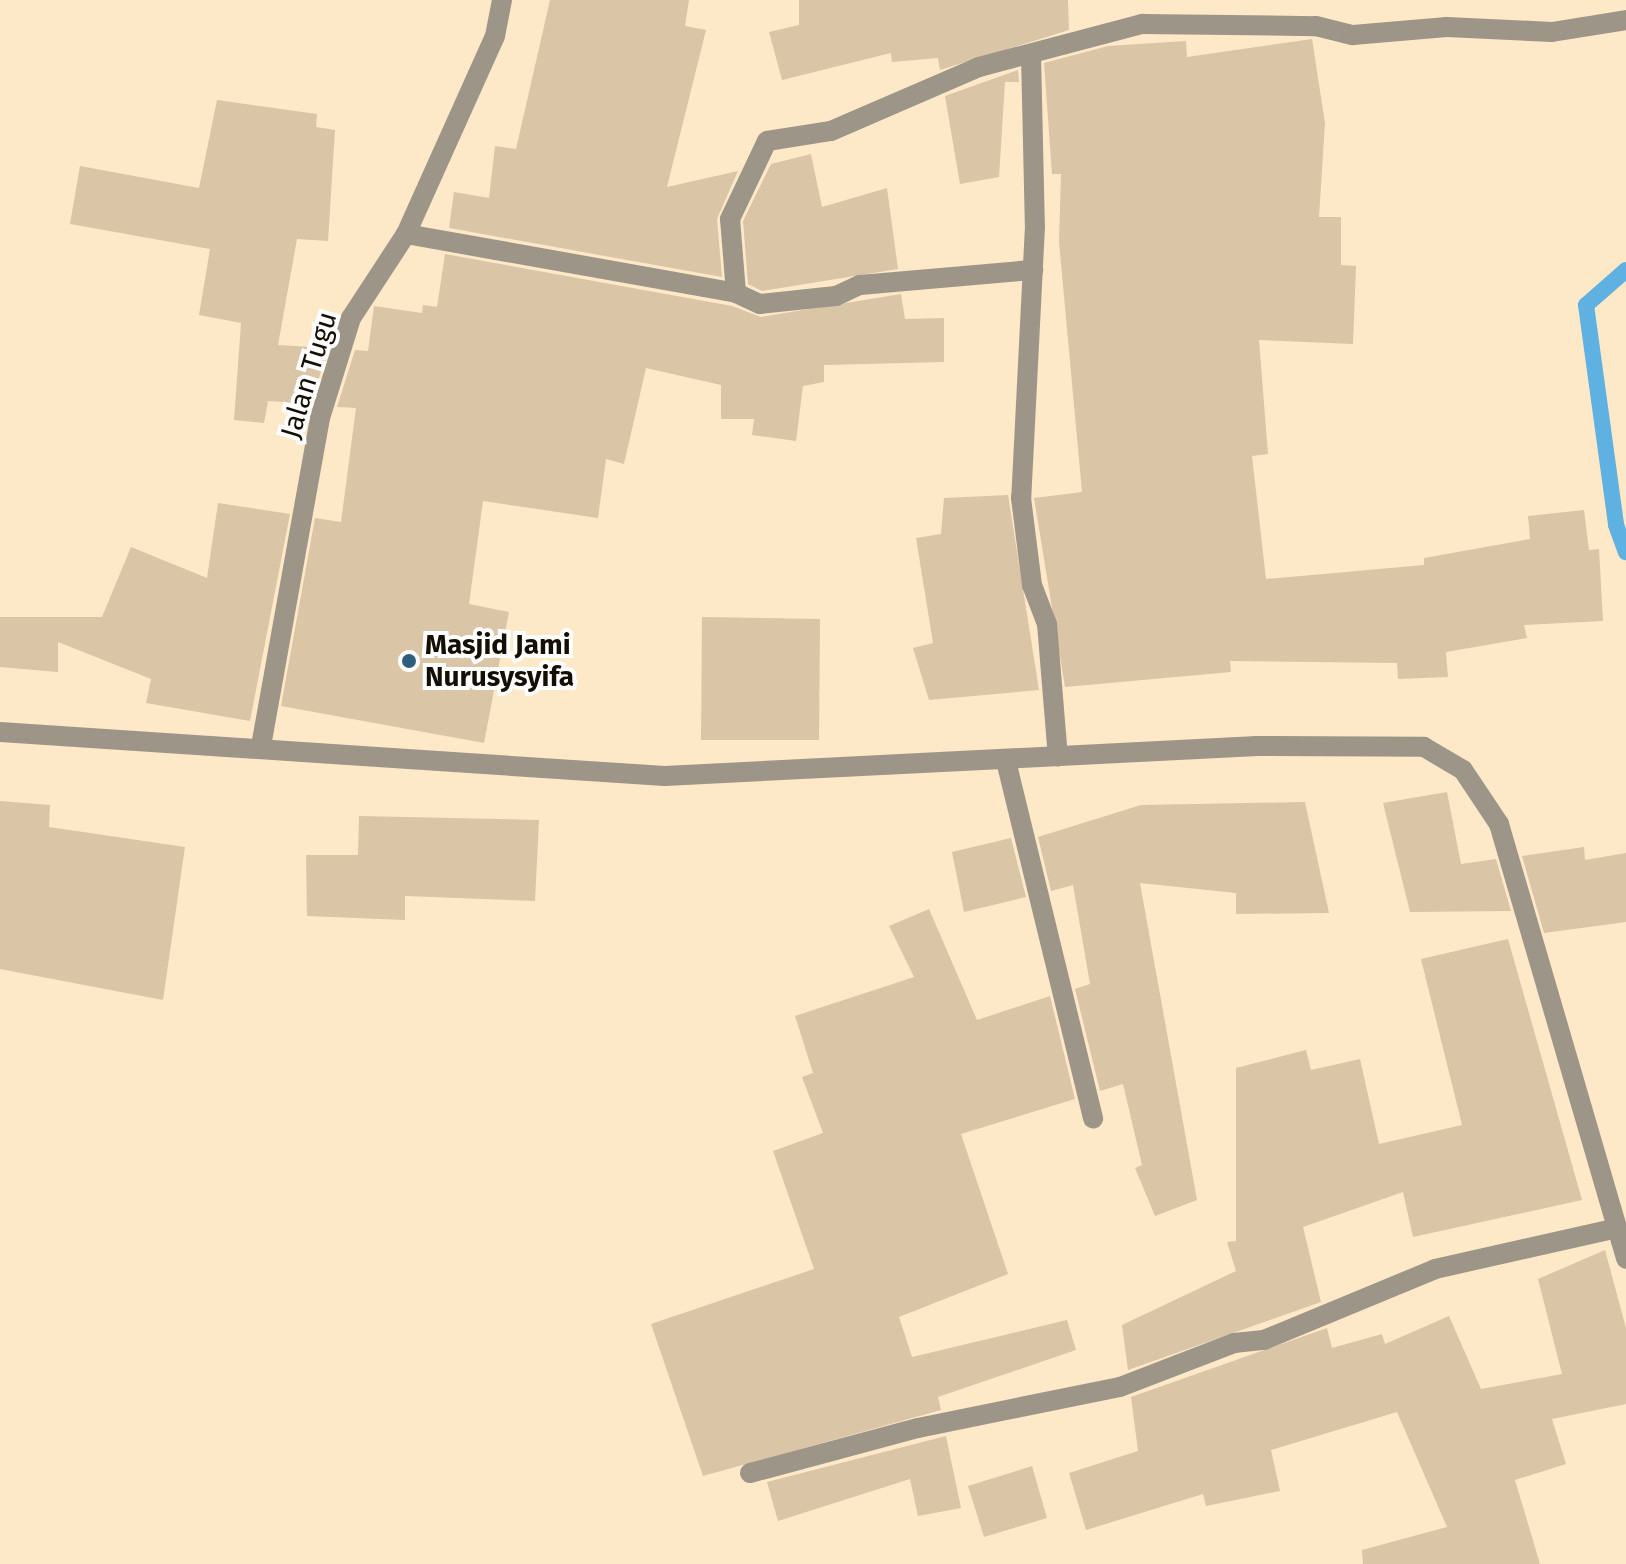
<!DOCTYPE html>
<html>
<head>
<meta charset="utf-8">
<style>
  body { margin:0 }
  #map { position:relative; width:1626px; height:1564px; overflow:hidden; background:#fde8c8; font-family:"Fira Sans",sans-serif }
  div>[style] { position:absolute }
  .stream>* { height:16px; margin:-8px; padding:0 8px; transform-origin:8px; border-radius:8px; background:#5eb1e0 }
  .building>* { inset:0; background:#dac5a6 }
  .minor>* { height:20px; margin:-10px; padding:0 10px; transform-origin:10px; border-radius:10px; background:#9d9588 }
  .dots>* { width:22px; height:22px; translate:-50% -50%; box-sizing:border-box; border:4px solid #fff; border-radius:50% }
  span { translate:-50% -50%; white-space:nowrap; text-align:center; line-height:1.15; -webkit-text-stroke:8px #fff; paint-order:stroke }
  .street-label { font-size:28px; color:#150e04 }
  .poi-label { font-size:28px; color:#150e04; font-weight:700 }
  .left { translate:0 -50%; text-align:left }
</style>
</head>
<body>
<div id="map">
  <div class="stream">
    <div style="left:1626px;top:270px;width:53px;rotate:138.8deg"></div>
    <div style="left:1586px;top:305px;width:222px;rotate:82.2deg"></div>
    <div style="left:1616px;top:525px;width:29px;rotate:70deg"></div>
  </div>
  <div class="building">
    <div style="clip-path:polygon(550px 0,689px 0,685px 26px,706px 30px,667px 187px,738px 171px,717px 219px,722px 277px,449px 228px,454px 192px,489px 198px,495px 146px,516px 149px)"></div>
    <div style="clip-path:polygon(799px 0,1068px 0,1069px 30px,940px 70px,938px 58px,892px 62px,891px 53px,782px 80px,769px 32px,799px 25px)"></div>
    <div style="clip-path:polygon(1312px 39px,1325px 123px,1319px 217px,1341px 217px,1341px 265px,1356px 266px,1353px 344px,1259px 340px,1268px 454px,1252px 456px,1266px 579px,1424px 565px,1424px 558px,1530px 539px,1528px 516px,1584px 510px,1589px 550px,1599px 549px,1603px 621px,1524px 625px,1527px 638px,1446px 652px,1448px 677px,1398px 679px,1397px 663px,1230px 661px,1231px 672px,1065px 687px,1034px 498px,1082px 492px,1059px 242px,1061px 174px,1052px 174px,1044px 63px,1108px 46px,1186px 41px,1187px 57px)"></div>
    <div style="clip-path:polygon(1018px 70px,1019px 82px,1005px 82px,999px 177px,960px 184px,945px 96px)"></div>
    <div style="clip-path:polygon(217px 100px,317px 114px,316px 127px,335px 130px,328px 241px,297px 239px,278px 345px,328px 348px,311px 404px,268px 401px,264px 423px,234px 420px,241px 323px,199px 315px,210px 249px,70px 224px,80px 166px,199px 188px)"></div>
    <div style="clip-path:polygon(811px 154px,822px 207px,887px 188px,898px 269px,762px 291px,748px 284px,743px 221px,771px 164px)"></div>
    <div style="clip-path:polygon(445px 254px,732px 306px,761px 317px,901px 294px,905px 319px,944px 318px,944px 362px,824px 365px,824px 382px,803px 386px,796px 441px,752px 435px,754px 419px,721px 419px,721px 385px,646px 368px,624px 464px,606px 459px,598px 518px,483px 501px,469px 604px,509px 612px,484px 743px,281px 706px,315px 518px,341px 522px,356px 408px,337px 407px,355px 350px,368px 351px,374px 306px,422px 313px,423px 305px,437px 307px)"></div>
    <div style="clip-path:polygon(1008px 495px,1039px 690px,929px 700px,913px 648px,933px 643px,916px 538px,941px 534px,944px 498px)"></div>
    <div style="clip-path:polygon(218px 503px,290px 514px,250px 721px,146px 703px,151px 679px,58px 642px,58px 672px,0 667px,0 617px,102px 617px,131px 547px,207px 578px)"></div>
    <div style="clip-path:polygon(702px 617px,820px 619px,819px 740px,701px 740px)"></div>
    <div style="clip-path:polygon(1447px 792px,1461px 864px,1496px 859px,1511px 911px,1410px 912px,1383px 803px)"></div>
    <div style="clip-path:polygon(0 801px,50px 805px,49px 827px,185px 847px,163px 1000px,0 969px)"></div>
    <div style="clip-path:polygon(1305px 802px,1329px 913px,1236px 914px,1236px 893px,1140px 883px,1197px 1200px,1155px 1216px,1135px 1168px,1142px 1165px,1123px 1084px,1100px 1091px,1075px 989px,1090px 984px,1073px 885px,1051px 891px,1038px 837px,1141px 805px)"></div>
    <div style="clip-path:polygon(359px 816px,539px 820px,535px 901px,405px 896px,405px 920px,307px 916px,306px 855px,358px 855px)"></div>
    <div style="clip-path:polygon(1011px 838px,1026px 897px,964px 912px,952px 852px)"></div>
    <div style="clip-path:polygon(1584px 847px,1585px 860px,1626px 853px,1626px 922px,1544px 933px,1522px 856px)"></div>
    <div style="clip-path:polygon(929px 909px,977px 1020px,1050px 996px,1075px 1099px,961px 1134px,1008px 1274px,899px 1317px,912px 1357px,1067px 1320px,1076px 1350px,938px 1397px,941px 1410px,703px 1476px,651px 1324px,814px 1269px,773px 1151px,823px 1133px,802px 1077px,813px 1073px,795px 1016px,914px 977px,889px 926px)"></div>
    <div style="clip-path:polygon(1508px 939px,1582px 1200px,1413px 1237px,1403px 1192px,1303px 1227px,1321px 1302px,1128px 1370px,1122px 1325px,1236px 1271px,1227px 1242px,1236px 1241px,1236px 1068px,1306px 1050px,1311px 1070px,1360px 1059px,1379px 1144px,1462px 1125px,1421px 959px)"></div>
    <div style="clip-path:polygon(1605px 1250px,1626px 1328px,1626px 1404px,1552px 1419px,1566px 1464px,1515px 1480px,1540px 1564px,1363px 1564px,1362px 1550px,1447px 1527px,1397px 1412px,1271px 1450px,1280px 1491px,1206px 1506px,1203px 1494px,1086px 1530px,1069px 1473px,1138px 1451px,1131px 1397px,1327px 1328px,1332px 1348px,1382px 1334px,1385px 1344px,1449px 1316px,1481px 1389px,1562px 1374px,1538px 1279px)"></div>
    <div style="clip-path:polygon(946px 1436px,961px 1508px,918px 1516px,910px 1479px,778px 1521px,767px 1482px)"></div>
    <div style="clip-path:polygon(1032px 1466px,1047px 1518px,984px 1537px,968px 1486px)"></div>
  </div>
  <div class="minor">
    <div style="left:1031px;top:55px;width:171px;rotate:88.7deg"></div>
    <div style="left:1035px;top:226px;width:272px;rotate:92.9deg"></div>
    <div style="left:1021px;top:498px;width:88px;rotate:82.8deg"></div>
    <div style="left:1032px;top:585px;width:42px;rotate:69deg"></div>
    <div style="left:1047px;top:624px;width:133px;rotate:85.3deg"></div>
    <div style="left:406px;top:234px;width:335px;rotate:10.1deg"></div>
    <div style="left:736px;top:293px;width:26px;rotate:25deg"></div>
    <div style="left:760px;top:304px;width:76px;rotate:-6deg"></div>
    <div style="left:836px;top:296px;width:26px;rotate:-25deg"></div>
    <div style="left:860px;top:285px;width:174px;rotate:-5deg"></div>
    <div style="left:736px;top:293px;width:74px;rotate:-94.6deg"></div>
    <div style="left:730px;top:219px;width:86px;rotate:-64.6deg"></div>
    <div style="left:767px;top:141px;width:65px;rotate:-8.9deg"></div>
    <div style="left:831px;top:131px;width:161px;rotate:-23.4deg"></div>
    <div style="left:979px;top:67px;width:169px;rotate:-14.8deg"></div>
    <div style="left:1142px;top:24px;width:174px;rotate:0.7deg"></div>
    <div style="left:1316px;top:26px;width:38px;rotate:14deg"></div>
    <div style="left:1353px;top:35px;width:94px;rotate:-4.9deg"></div>
    <div style="left:1447px;top:27px;width:105px;rotate:2.7deg"></div>
    <div style="left:1552px;top:32px;width:75px;rotate:-9.2deg"></div>
    <div style="left:0;top:732px;width:666px;rotate:3.79deg"></div>
    <div style="left:665px;top:776px;width:593px;rotate:-2.9deg"></div>
    <div style="left:1257px;top:746px;width:167px;rotate:0.3deg"></div>
    <div style="left:1424px;top:747px;width:45px;rotate:30.5deg"></div>
    <div style="left:1463px;top:770px;width:65px;rotate:56.3deg"></div>
    <div style="left:1499px;top:824px;width:453px;rotate:73.7deg"></div>
    <div style="left:261px;top:746px;width:333px;rotate:-79.8deg"></div>
    <div style="left:320px;top:418px;width:105px;rotate:-72.8deg"></div>
    <div style="left:351px;top:318px;width:100px;rotate:-56.8deg"></div>
    <div style="left:406px;top:234px;width:217px;rotate:-65.8deg"></div>
    <div style="left:495px;top:36px;width:37px;rotate:-79deg"></div>
    <div style="left:1006px;top:761px;width:368px;rotate:76.3deg"></div>
    <div style="left:750px;top:1473px;width:174px;rotate:-15deg"></div>
    <div style="left:918px;top:1428px;width:206px;rotate:-11.5deg"></div>
    <div style="left:1120px;top:1387px;width:122px;rotate:-21.1deg"></div>
    <div style="left:1234px;top:1343px;width:30px;rotate:-6deg"></div>
    <div style="left:1264px;top:1340px;width:185px;rotate:-22.5deg"></div>
    <div style="left:1435px;top:1269px;width:187px;rotate:-12.7deg"></div>
  </div>
  <div class="dots">
    <div style="left:409px;top:661px;background:#2c607c"></div>
  </div>
  <div class="street-label">
    <span style="left:309px;top:375px;rotate:-73deg">Jalan Tugu</span>
  </div>
  <div class="poi-label">
    <span class="left" style="left:425px;top:661px">Masjid Jami<br>Nurusysyifa</span>
  </div>
</div>
</body>
</html>
